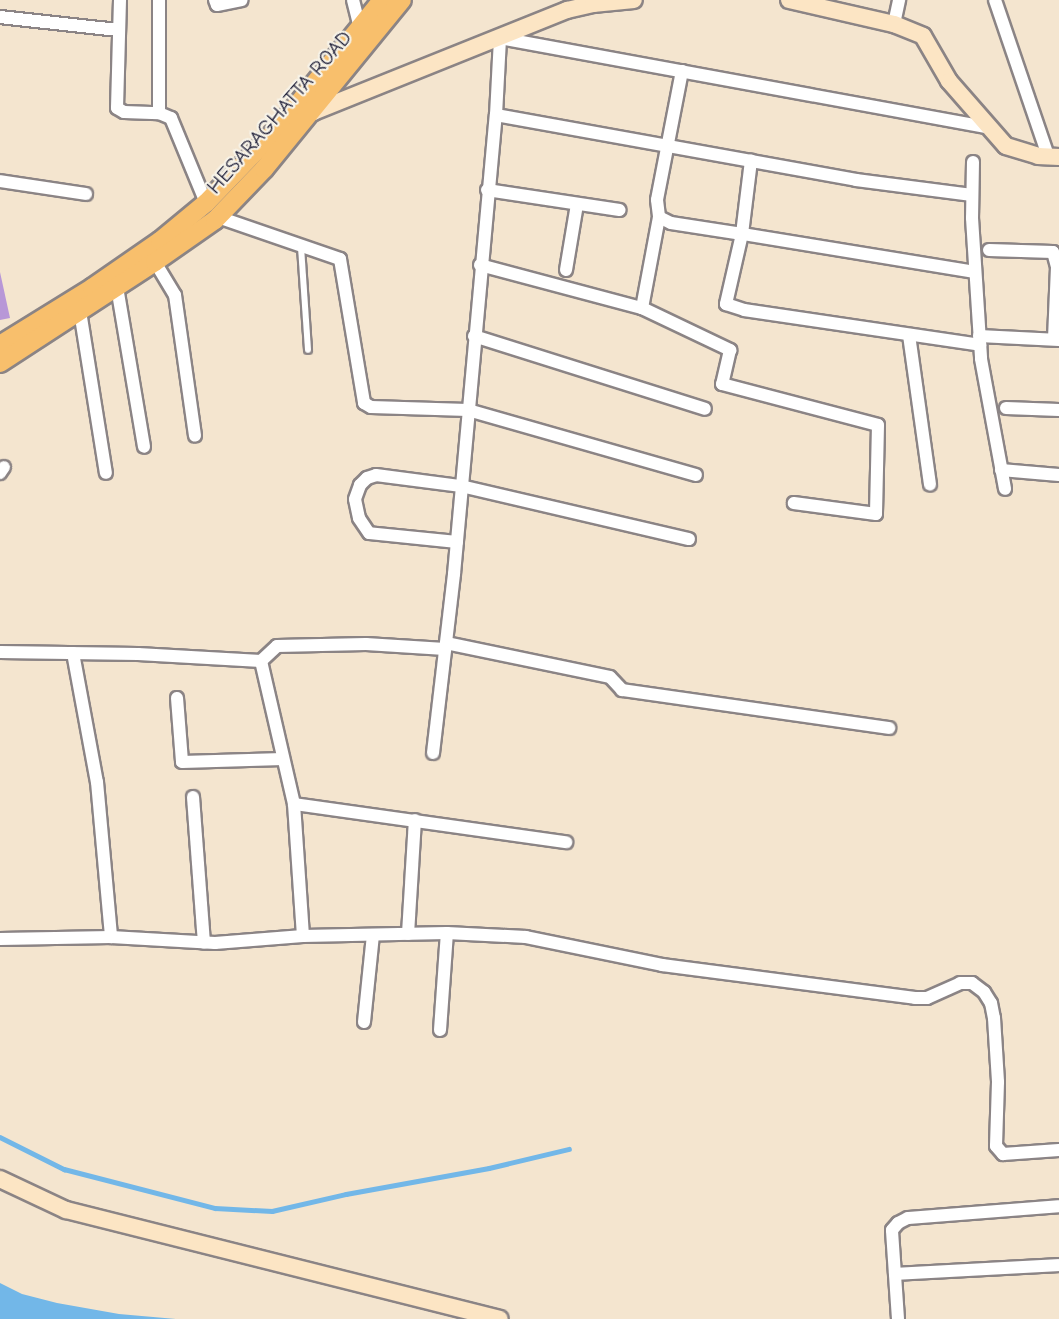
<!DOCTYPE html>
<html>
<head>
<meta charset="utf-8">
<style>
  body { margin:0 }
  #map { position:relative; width:1059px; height:1319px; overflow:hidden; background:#f4e5cf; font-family:"Comic Neue",sans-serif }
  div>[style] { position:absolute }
  .water>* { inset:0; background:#72b7e8 }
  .stream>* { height:4.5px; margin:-2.25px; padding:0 2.25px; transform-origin:2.25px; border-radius:2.25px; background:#72b7e8 }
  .building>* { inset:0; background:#b897d7 }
  .roads { filter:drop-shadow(2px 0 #8b8485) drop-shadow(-2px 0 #8b8485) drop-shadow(0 2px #8b8485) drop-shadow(0 -2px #8b8485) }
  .lane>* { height:6px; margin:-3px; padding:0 3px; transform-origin:3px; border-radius:3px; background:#fff }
  .street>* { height:12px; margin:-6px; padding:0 6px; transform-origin:6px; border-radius:6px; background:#fff }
  .secondary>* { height:16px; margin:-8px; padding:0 8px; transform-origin:8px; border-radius:8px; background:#fce5c4 }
  .primary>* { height:18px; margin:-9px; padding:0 9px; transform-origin:9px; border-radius:9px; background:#f8bf6c }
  span { translate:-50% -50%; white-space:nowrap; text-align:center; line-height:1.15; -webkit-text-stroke:4.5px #f7f3e8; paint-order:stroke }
  .street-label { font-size:21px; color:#22223b }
</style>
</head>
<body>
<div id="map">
  <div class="water">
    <div style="clip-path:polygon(0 1283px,22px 1294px,57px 1303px,119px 1314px,176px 1319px,0 1319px)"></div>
  </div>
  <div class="stream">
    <div style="left:0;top:1137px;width:72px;rotate:26.6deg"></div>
    <div style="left:64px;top:1169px;width:156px;rotate:14.5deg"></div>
    <div style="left:215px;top:1208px;width:57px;rotate:3deg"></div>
    <div style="left:272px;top:1211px;width:76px;rotate:-12.9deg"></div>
    <div style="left:346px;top:1194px;width:145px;rotate:-10.3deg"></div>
    <div style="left:489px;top:1168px;width:82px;rotate:-13.4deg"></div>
  </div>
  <div class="building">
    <div style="clip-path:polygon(0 272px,10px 318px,0 320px)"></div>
  </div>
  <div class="roads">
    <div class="lane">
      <div style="left:301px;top:247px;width:103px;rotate:86.1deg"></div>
    </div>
    <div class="street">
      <div style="left:120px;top:0;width:108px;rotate:91.6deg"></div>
      <div style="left:117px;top:108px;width:8px;rotate:30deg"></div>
      <div style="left:124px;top:112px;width:35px;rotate:2deg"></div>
      <div style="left:159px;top:0;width:113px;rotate:90deg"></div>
      <div style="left:159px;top:113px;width:13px;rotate:23deg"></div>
      <div style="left:171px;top:118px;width:92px;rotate:67.6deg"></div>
      <div style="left:215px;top:0;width:5px;rotate:68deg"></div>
      <div style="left:217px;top:5px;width:25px;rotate:-11deg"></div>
      <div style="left:353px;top:0;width:32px;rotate:76deg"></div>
      <div style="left:995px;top:0;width:165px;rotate:71.2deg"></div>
      <div style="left:0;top:17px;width:119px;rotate:6.3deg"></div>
      <div style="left:894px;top:24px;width:25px;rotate:-78deg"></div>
      <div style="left:682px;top:71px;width:131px;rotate:101deg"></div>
      <div style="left:657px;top:200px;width:17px;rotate:83deg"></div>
      <div style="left:659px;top:217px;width:13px;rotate:27deg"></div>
      <div style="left:671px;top:223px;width:72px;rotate:8.8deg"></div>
      <div style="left:742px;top:234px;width:74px;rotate:-83deg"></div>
      <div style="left:496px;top:115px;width:366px;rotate:10.2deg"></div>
      <div style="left:856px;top:180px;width:117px;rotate:7.4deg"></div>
      <div style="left:973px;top:162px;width:56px;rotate:91deg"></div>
      <div style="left:972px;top:218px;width:141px;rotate:86.3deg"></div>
      <div style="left:981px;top:359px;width:132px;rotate:79.5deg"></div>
      <div style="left:0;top:181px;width:87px;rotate:8.6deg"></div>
      <div style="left:487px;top:190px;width:134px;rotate:8.6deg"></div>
      <div style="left:218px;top:217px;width:129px;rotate:19deg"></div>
      <div style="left:340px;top:259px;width:146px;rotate:80.5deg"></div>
      <div style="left:364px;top:403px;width:8px;rotate:30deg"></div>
      <div style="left:371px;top:407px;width:97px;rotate:1.8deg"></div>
      <div style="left:468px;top:410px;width:237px;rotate:15.9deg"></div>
      <div style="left:989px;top:250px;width:64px;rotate:1.8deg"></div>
      <div style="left:1053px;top:252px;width:16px;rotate:75deg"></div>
      <div style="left:1057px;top:267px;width:72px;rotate:92.4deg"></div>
      <div style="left:155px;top:262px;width:39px;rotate:59deg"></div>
      <div style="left:175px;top:295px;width:142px;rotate:81.9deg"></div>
      <div style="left:480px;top:265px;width:168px;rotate:14.9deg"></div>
      <div style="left:642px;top:308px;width:93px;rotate:-79.4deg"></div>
      <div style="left:566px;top:270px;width:67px;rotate:-80.5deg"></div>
      <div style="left:975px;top:272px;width:236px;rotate:-170.7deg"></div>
      <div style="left:742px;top:234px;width:72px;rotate:102.9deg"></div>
      <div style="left:726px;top:304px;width:19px;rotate:18deg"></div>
      <div style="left:744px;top:310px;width:239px;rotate:8.4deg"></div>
      <div style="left:117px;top:287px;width:162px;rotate:80.4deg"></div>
      <div style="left:79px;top:305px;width:170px;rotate:80.9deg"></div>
      <div style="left:642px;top:308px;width:98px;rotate:25.5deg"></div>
      <div style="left:730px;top:350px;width:35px;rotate:103deg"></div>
      <div style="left:722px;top:384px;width:161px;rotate:14.7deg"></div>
      <div style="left:878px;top:425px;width:89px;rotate:91.3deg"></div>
      <div style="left:876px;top:514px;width:83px;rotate:-172.4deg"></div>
      <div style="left:909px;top:335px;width:151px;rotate:82deg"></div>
      <div style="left:474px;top:336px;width:242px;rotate:17.5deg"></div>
      <div style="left:979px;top:336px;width:80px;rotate:2.9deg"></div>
      <div style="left:1006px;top:408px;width:53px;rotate:2.2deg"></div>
      <div style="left:1001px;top:470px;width:58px;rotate:4.9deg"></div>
      <div style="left:0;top:473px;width:7px;rotate:-56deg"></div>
      <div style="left:457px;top:542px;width:88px;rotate:-174.2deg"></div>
      <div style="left:369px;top:533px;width:18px;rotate:-124deg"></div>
      <div style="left:359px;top:518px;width:19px;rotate:-102deg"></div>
      <div style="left:355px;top:499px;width:15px;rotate:-70deg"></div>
      <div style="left:360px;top:485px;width:10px;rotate:-45deg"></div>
      <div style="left:367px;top:478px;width:9px;rotate:-18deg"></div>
      <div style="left:376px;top:475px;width:86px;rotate:7.4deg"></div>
      <div style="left:461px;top:486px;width:234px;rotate:13.1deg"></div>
      <div style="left:446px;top:643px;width:167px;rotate:11.7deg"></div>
      <div style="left:610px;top:677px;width:18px;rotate:47deg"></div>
      <div style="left:622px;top:690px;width:270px;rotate:8.1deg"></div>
      <div style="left:0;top:652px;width:138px;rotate:0.8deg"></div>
      <div style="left:138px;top:654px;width:123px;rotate:3.3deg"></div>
      <div style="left:261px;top:661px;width:147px;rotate:77deg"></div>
      <div style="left:294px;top:804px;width:132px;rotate:86.1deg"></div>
      <div style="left:73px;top:653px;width:131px;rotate:79.5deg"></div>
      <div style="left:97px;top:782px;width:156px;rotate:84.8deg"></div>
      <div style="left:261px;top:661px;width:22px;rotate:-43deg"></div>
      <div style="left:277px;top:646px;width:89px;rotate:-1.3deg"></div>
      <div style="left:366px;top:644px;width:79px;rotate:3.6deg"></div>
      <div style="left:177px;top:698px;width:64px;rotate:85.5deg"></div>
      <div style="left:182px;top:762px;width:101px;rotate:-1.7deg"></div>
      <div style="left:433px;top:753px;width:180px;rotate:-83.3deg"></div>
      <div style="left:454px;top:574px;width:461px;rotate:-84.8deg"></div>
      <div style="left:496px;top:115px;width:77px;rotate:-87deg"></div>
      <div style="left:500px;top:38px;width:497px;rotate:10.4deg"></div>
      <div style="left:193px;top:797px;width:146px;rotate:85.7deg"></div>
      <div style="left:294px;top:804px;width:275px;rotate:8deg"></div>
      <div style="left:408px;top:934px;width:114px;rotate:-86.5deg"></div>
      <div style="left:0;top:939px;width:111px;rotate:-1deg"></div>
      <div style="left:111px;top:937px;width:104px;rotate:3.3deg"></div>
      <div style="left:215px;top:943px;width:88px;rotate:-4.5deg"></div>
      <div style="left:303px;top:936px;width:144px;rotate:-1.2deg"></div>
      <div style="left:447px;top:933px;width:79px;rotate:2.9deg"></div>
      <div style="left:526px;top:937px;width:139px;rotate:11.6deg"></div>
      <div style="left:662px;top:965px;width:255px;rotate:7.4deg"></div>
      <div style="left:915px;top:998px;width:12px"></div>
      <div style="left:927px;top:998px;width:36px;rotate:-24deg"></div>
      <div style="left:960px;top:983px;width:12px"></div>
      <div style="left:972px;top:983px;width:15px;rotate:37deg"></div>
      <div style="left:984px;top:992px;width:13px;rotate:58deg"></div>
      <div style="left:991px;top:1003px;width:15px;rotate:79deg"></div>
      <div style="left:994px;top:1018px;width:64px;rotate:86.4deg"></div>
      <div style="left:998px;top:1082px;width:64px;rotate:91.8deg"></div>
      <div style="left:996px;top:1146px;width:11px;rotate:49deg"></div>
      <div style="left:1003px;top:1154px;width:56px;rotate:-4.1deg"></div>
      <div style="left:364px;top:1022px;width:87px;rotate:-84.1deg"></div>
      <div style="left:440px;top:1030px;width:97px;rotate:-85.9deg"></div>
      <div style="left:895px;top:1274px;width:164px;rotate:-3.1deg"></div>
      <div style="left:898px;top:1319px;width:89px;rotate:-93.9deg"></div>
      <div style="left:892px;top:1230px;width:9px;rotate:-49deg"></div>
      <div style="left:898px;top:1223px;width:11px;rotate:-27deg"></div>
      <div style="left:908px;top:1218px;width:151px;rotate:-4.5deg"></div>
    </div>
    <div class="secondary">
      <div style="left:789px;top:0;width:108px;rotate:12.9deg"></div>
      <div style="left:894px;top:24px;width:31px;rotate:22deg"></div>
      <div style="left:923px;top:36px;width:52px;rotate:60deg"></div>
      <div style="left:949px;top:81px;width:86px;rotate:48.8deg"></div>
      <div style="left:1006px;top:146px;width:34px;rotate:17deg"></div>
      <div style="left:1038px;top:156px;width:21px;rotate:3deg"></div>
      <div style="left:306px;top:107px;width:9px;rotate:36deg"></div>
      <div style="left:313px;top:112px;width:274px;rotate:-21.9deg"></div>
      <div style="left:567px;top:10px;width:27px;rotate:-13deg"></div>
      <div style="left:593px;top:4px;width:41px;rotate:-5.6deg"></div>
      <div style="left:0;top:1179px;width:73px;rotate:25.2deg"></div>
      <div style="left:66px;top:1210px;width:447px;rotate:14.1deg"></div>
    </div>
    <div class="primary">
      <div style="left:0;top:345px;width:108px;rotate:-31.8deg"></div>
      <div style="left:92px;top:288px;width:83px;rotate:-34.7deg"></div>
      <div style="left:160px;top:241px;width:60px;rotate:-39.6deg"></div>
      <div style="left:206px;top:203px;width:107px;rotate:-46.1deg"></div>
      <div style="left:280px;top:126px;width:162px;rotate:-51deg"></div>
      <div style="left:0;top:363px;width:185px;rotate:-33.1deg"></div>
      <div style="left:155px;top:262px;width:73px;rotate:-35deg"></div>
      <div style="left:215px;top:220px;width:71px;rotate:-46.1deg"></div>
      <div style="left:264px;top:169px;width:218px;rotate:-50.8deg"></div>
    </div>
  </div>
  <div class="street-label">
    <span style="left:279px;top:112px;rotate:-49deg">HESARAGHATTA ROAD</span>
  </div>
</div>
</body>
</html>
